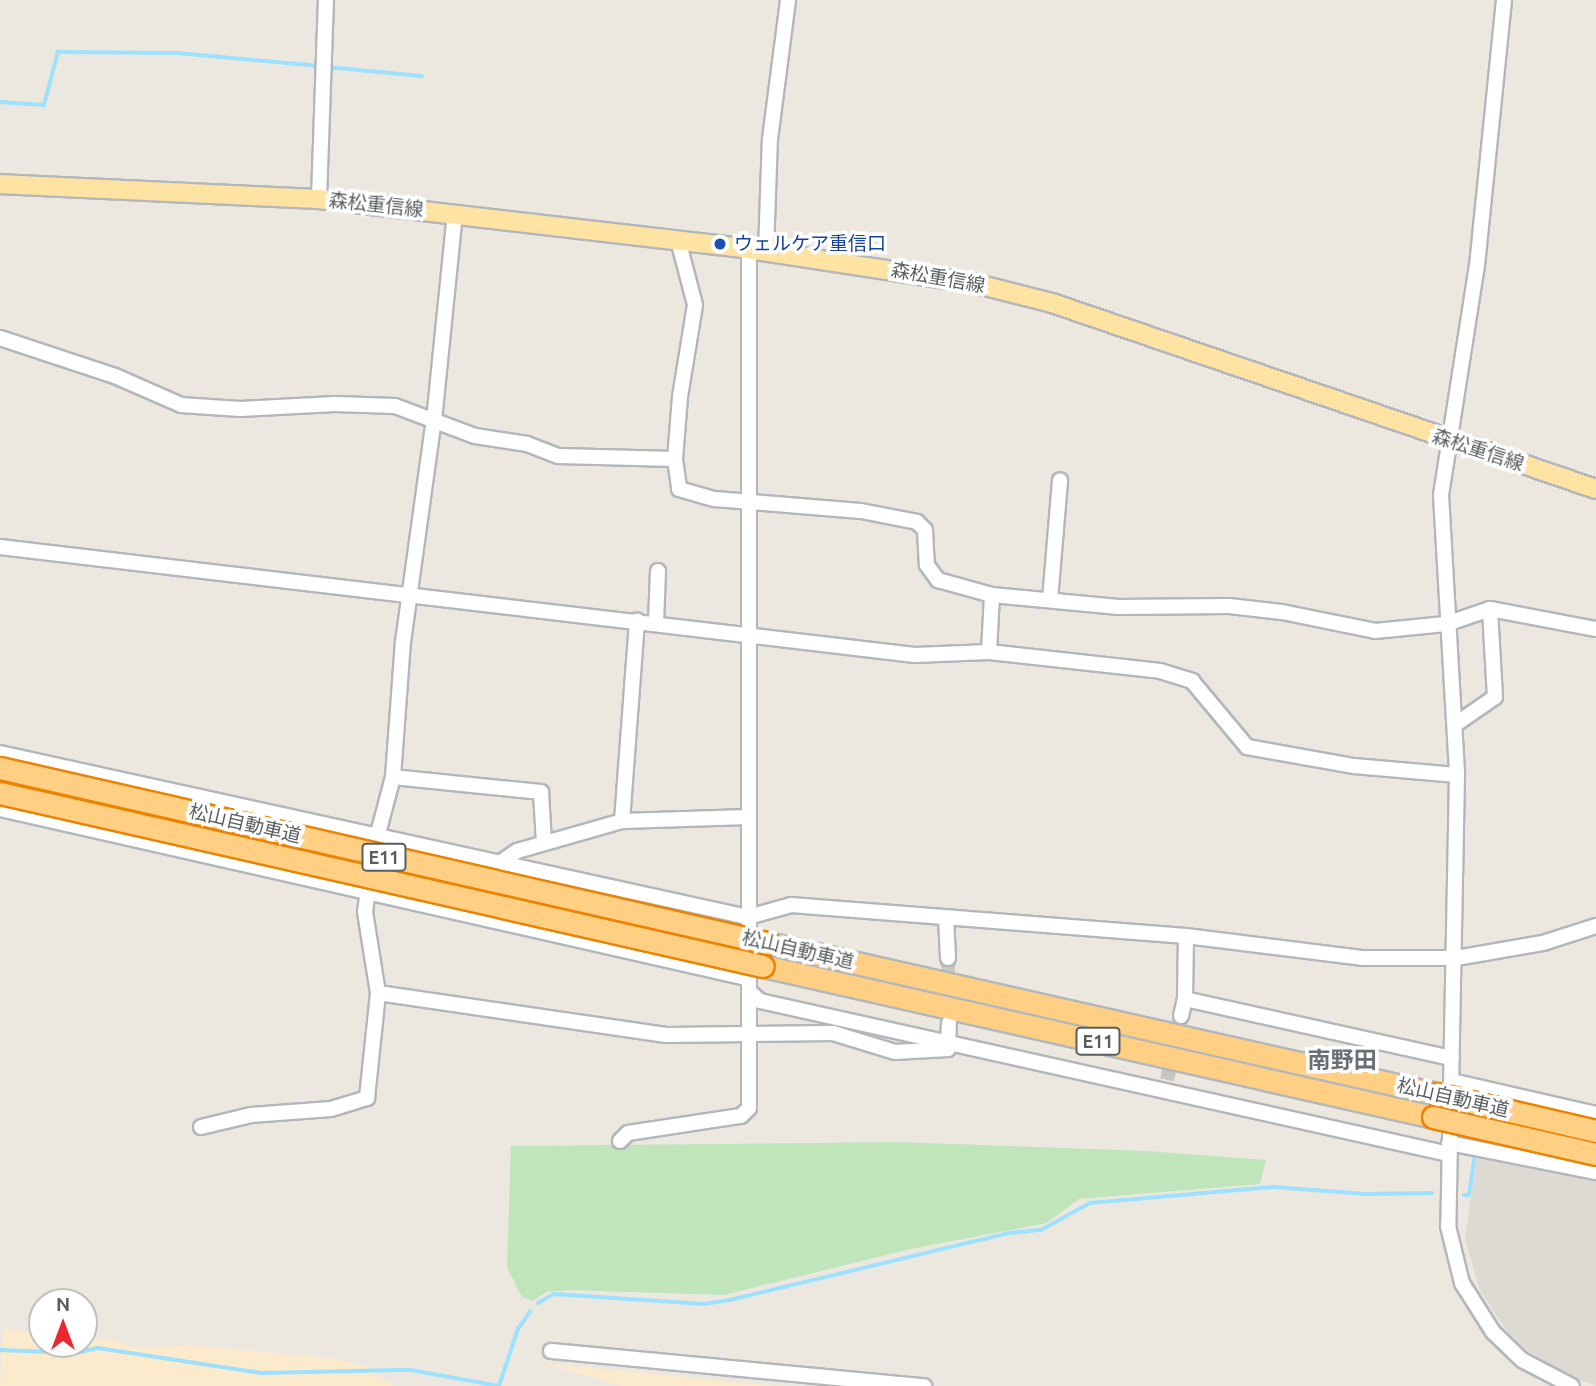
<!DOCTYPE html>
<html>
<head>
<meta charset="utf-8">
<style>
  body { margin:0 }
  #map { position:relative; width:1596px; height:1386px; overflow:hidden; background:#ece8e0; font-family:Ubuntu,"Noto Sans JP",sans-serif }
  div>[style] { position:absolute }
  .industrial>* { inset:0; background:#dddad4 }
  .green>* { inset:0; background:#c0e5bb }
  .sand>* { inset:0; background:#fbeacc }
  .stream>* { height:3.5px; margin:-1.75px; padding:0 1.75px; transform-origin:1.75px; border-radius:1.75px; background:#9de1ff }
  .minor-tunnel>* { height:14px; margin-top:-7px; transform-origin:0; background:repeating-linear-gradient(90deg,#c7c6c0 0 14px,transparent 0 21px) }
  .roads { filter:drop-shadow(2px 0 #b3b7bb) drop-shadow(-2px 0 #b3b7bb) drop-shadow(0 2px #b3b7bb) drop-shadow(0 -2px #b3b7bb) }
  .minor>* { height:14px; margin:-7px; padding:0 7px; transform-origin:7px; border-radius:7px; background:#fff }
  .major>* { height:18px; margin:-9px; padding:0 9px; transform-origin:9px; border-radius:9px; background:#ffe3a2 }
  .highway>* { height:21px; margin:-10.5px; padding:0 10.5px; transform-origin:10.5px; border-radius:10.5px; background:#ffcf84 }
  .bridges { filter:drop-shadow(2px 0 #ec8200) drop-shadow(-2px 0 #ec8200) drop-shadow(0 2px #ec8200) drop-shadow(0 -2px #ec8200) }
  .highway-bridge>* { height:21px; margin:-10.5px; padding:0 10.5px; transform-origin:10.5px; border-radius:10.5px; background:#ffcf84 }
  .dots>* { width:19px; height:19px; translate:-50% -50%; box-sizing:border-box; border:4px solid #fff; border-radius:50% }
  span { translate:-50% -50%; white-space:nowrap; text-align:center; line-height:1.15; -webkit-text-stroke:7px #fff; paint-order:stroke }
  .shield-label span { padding:2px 5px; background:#fff; border:2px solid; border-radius:5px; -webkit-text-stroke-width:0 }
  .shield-label { font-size:18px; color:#595e61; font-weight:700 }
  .street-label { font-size:19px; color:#595e61 }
  .transit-label { font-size:19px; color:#164399 }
  .left { translate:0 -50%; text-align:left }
  .quarter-label { font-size:23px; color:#697073; font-weight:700 }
  .north { position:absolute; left:28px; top:1288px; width:70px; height:70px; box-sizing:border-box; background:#fff; border:2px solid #bdbfc0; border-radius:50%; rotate:0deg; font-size:19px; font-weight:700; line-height:28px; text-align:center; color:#595e61 }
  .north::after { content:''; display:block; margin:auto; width:24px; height:32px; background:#ed2530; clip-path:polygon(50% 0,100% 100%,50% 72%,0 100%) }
</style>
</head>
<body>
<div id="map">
  <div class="industrial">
    <div style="clip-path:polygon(1477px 1156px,1596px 1181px,1596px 1386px,1569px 1376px,1525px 1349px,1507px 1331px,1480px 1291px,1465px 1239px)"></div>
  </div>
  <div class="green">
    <div style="clip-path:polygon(897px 1142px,1147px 1151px,1266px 1160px,1260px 1184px,1079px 1199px,1047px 1223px,906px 1250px,724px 1295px,569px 1290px,546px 1292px,533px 1301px,522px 1297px,507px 1267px,511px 1146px)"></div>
  </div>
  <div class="sand">
    <div style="clip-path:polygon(3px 1329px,42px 1333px,42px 1344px,84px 1344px,84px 1337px,121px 1341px,131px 1348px,189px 1345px,330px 1358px,366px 1366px,393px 1386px,0 1386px)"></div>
    <div style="clip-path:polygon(542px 1363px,778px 1386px,622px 1386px)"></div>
  </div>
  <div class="stream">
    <div style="left:327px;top:67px;width:95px;rotate:5.4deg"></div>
    <div style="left:0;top:102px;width:44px;rotate:3.9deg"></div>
    <div style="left:44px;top:105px;width:55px;rotate:-75.2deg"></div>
    <div style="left:58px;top:52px;width:119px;rotate:0.5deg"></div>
    <div style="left:177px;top:53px;width:143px;rotate:5.2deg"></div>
    <div style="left:1464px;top:1195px;width:5px"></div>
    <div style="left:1469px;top:1195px;width:41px;rotate:-81.7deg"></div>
    <div style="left:538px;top:1303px;width:18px;rotate:-29deg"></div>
    <div style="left:554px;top:1294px;width:150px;rotate:3.8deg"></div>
    <div style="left:704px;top:1304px;width:26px;rotate:-9deg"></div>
    <div style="left:730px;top:1300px;width:288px;rotate:-13.5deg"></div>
    <div style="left:1010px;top:1233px;width:31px;rotate:-6deg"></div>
    <div style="left:1041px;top:1230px;width:56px;rotate:-28.9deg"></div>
    <div style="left:1090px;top:1203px;width:185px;rotate:-5deg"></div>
    <div style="left:1274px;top:1187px;width:92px;rotate:4.4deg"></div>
    <div style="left:1366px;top:1194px;width:66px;rotate:-0.9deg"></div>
    <div style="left:0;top:1350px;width:76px;rotate:2.3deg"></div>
    <div style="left:76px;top:1353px;width:23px;rotate:-13deg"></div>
    <div style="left:98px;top:1348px;width:166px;rotate:8.7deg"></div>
    <div style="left:262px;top:1373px;width:149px;rotate:-1.2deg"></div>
    <div style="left:411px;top:1370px;width:89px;rotate:10.3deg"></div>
    <div style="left:499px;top:1386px;width:60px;rotate:-71.6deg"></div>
    <div style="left:518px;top:1329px;width:21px;rotate:-55deg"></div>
  </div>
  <div class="minor-tunnel">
    <div style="left:948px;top:958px;width:58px;rotate:89deg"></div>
    <div style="left:1167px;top:1080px;width:66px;rotate:-77.7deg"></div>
  </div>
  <div class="roads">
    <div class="minor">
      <div style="left:1504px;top:0;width:266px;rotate:95.8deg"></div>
      <div style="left:1477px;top:265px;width:233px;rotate:98.9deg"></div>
      <div style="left:1441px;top:495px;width:280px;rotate:86.7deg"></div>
      <div style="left:1457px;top:775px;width:451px;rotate:91.1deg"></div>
      <div style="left:1448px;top:1226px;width:59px;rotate:76.2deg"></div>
      <div style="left:1462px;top:1283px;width:58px;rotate:57.7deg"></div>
      <div style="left:1493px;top:1332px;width:40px;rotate:44deg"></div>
      <div style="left:1522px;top:1360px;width:56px;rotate:27.5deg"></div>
      <div style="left:319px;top:199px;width:199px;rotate:-88deg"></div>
      <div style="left:678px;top:240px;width:67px;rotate:75.3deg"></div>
      <div style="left:695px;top:305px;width:93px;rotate:99.3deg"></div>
      <div style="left:680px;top:397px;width:62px;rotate:94.6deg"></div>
      <div style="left:675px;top:459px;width:30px;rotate:82deg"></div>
      <div style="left:679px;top:489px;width:37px;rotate:16deg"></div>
      <div style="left:715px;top:499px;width:146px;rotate:4.7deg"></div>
      <div style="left:861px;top:511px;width:57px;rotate:11.1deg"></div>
      <div style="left:917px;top:522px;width:11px;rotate:45deg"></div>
      <div style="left:925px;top:530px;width:35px;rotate:87deg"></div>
      <div style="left:927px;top:565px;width:19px;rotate:54deg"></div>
      <div style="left:938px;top:580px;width:56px;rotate:15.5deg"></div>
      <div style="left:766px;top:251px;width:112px;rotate:-88deg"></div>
      <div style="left:770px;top:139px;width:140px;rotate:-82.6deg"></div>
      <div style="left:0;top:338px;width:121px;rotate:18.3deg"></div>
      <div style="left:115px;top:376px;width:72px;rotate:23.7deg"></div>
      <div style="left:181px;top:405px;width:59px;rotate:3.9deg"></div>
      <div style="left:240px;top:409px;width:95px;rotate:-3deg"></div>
      <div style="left:335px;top:404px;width:60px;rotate:1.9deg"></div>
      <div style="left:395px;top:406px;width:85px;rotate:20.6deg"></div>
      <div style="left:475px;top:436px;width:53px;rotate:8.7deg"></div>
      <div style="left:527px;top:444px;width:34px;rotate:21deg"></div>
      <div style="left:559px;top:456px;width:116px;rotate:1.5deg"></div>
      <div style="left:0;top:547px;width:921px;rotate:6.73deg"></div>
      <div style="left:915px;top:655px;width:74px;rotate:-2.3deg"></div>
      <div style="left:989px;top:652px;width:172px;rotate:6.3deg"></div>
      <div style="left:1160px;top:671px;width:34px;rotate:17deg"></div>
      <div style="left:1192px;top:681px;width:86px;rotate:50.2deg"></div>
      <div style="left:1247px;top:747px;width:109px;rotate:10.1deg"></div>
      <div style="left:1354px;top:766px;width:103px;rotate:5deg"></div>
      <div style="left:1050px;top:600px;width:120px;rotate:-85.2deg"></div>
      <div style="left:656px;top:623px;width:52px;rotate:-87.8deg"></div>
      <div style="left:989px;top:652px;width:57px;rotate:-87deg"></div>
      <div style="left:992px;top:595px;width:127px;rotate:5.4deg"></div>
      <div style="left:1118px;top:607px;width:111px;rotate:-0.5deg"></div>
      <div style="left:1229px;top:606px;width:53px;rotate:6.5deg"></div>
      <div style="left:1282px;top:612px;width:95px;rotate:11.5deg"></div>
      <div style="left:1375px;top:631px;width:71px;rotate:-5.6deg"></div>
      <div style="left:1446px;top:624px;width:46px;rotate:-18.8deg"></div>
      <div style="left:1490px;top:609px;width:108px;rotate:10.7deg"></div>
      <div style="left:1456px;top:724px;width:47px;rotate:-34.7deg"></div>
      <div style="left:1495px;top:697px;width:88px;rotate:-93.3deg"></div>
      <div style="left:0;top:753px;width:766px;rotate:12.37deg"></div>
      <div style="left:748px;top:917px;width:45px;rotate:-15.6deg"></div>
      <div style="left:791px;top:905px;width:396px;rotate:4.5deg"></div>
      <div style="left:1186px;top:936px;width:177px;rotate:7.1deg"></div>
      <div style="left:1362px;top:958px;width:94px"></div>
      <div style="left:1456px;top:958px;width:88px;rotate:-9.8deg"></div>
      <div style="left:1543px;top:943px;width:56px;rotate:-17.8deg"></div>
      <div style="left:393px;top:777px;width:149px;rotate:5.8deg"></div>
      <div style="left:541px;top:792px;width:50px;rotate:86.6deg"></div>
      <div style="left:0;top:809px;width:766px;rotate:12.75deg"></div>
      <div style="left:622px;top:821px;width:201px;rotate:-85.7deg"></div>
      <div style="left:375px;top:845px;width:70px;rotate:-75.2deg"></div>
      <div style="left:393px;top:777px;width:135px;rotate:-85.8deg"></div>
      <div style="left:403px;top:642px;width:224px;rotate:-82.1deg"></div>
      <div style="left:434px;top:420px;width:208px;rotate:-84.2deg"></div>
      <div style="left:498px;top:864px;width:23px;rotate:-34deg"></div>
      <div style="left:517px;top:851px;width:109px;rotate:-15.9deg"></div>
      <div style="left:622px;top:821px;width:126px;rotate:-1.8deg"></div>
      <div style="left:946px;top:918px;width:40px;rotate:87.1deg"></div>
      <div style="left:378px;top:993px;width:291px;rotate:8.3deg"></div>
      <div style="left:666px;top:1035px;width:167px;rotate:-0.7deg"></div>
      <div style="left:833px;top:1033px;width:65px;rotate:17deg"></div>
      <div style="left:895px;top:1052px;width:53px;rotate:-3.2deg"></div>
      <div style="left:948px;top:1049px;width:26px;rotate:-88deg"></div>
      <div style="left:751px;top:993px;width:12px;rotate:42deg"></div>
      <div style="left:760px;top:1001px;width:706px;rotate:12.52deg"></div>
      <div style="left:1185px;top:999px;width:63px;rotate:-89.1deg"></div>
      <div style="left:1181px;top:1016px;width:17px;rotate:-77deg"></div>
      <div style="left:1185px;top:999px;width:273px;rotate:12.5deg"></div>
      <div style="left:1452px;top:1081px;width:148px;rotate:12.9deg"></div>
      <div style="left:201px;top:1127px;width:51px;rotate:-13.5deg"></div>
      <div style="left:251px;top:1115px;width:80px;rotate:-4.3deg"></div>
      <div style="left:331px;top:1109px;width:38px;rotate:-17deg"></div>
      <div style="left:367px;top:1098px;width:106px;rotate:-84deg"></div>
      <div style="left:378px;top:993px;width:82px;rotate:-99.1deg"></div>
      <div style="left:365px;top:912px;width:44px;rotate:-82.2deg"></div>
      <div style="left:620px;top:1141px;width:11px;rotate:-45deg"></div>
      <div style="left:628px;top:1133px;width:114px;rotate:-8.6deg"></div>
      <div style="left:741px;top:1116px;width:11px;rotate:-45deg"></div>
      <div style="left:749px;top:1108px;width:859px;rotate:-90deg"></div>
      <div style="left:1449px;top:1143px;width:150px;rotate:11.2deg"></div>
      <div style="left:551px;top:1351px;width:375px;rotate:5.4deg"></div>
    </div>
    <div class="major">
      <div style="left:0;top:184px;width:319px;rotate:2.7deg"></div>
      <div style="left:319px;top:199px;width:433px;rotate:6.6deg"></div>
      <div style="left:749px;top:249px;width:231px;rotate:8.7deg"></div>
      <div style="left:977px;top:284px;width:77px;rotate:14.2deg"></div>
      <div style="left:1052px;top:303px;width:575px;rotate:18.88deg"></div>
    </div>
    <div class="highway">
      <div style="left:768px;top:943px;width:686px;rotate:12.72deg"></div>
      <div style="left:763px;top:966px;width:687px;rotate:12.7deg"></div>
    </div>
  </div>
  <div class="bridges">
    <div class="highway-bridge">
      <div style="left:0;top:768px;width:788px;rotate:12.84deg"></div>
      <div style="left:0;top:793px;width:782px;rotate:12.78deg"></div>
      <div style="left:1437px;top:1094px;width:163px;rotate:13.1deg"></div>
      <div style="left:1433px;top:1117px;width:167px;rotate:12.8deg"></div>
    </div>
  </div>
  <div class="dots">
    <div style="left:720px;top:244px;background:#1a4fb4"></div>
  </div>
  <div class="shield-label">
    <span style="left:384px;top:857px">E11</span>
    <span style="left:1098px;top:1041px">E11</span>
  </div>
  <div class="street-label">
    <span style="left:376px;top:205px;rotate:6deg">森松重信線</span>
    <span style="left:938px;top:278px;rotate:10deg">森松重信線</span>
    <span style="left:1478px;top:450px;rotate:18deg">森松重信線</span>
    <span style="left:245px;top:824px;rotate:13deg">松山自動車道</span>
    <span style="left:798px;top:950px;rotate:13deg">松山自動車道</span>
    <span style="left:1453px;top:1098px;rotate:13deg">松山自動車道</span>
  </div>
  <div class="transit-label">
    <span class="left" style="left:734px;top:244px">ウェルケア重信口</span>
  </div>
  <div class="quarter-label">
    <span style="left:1342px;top:1060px">南野田</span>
  </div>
  <div class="north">N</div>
</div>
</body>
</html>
